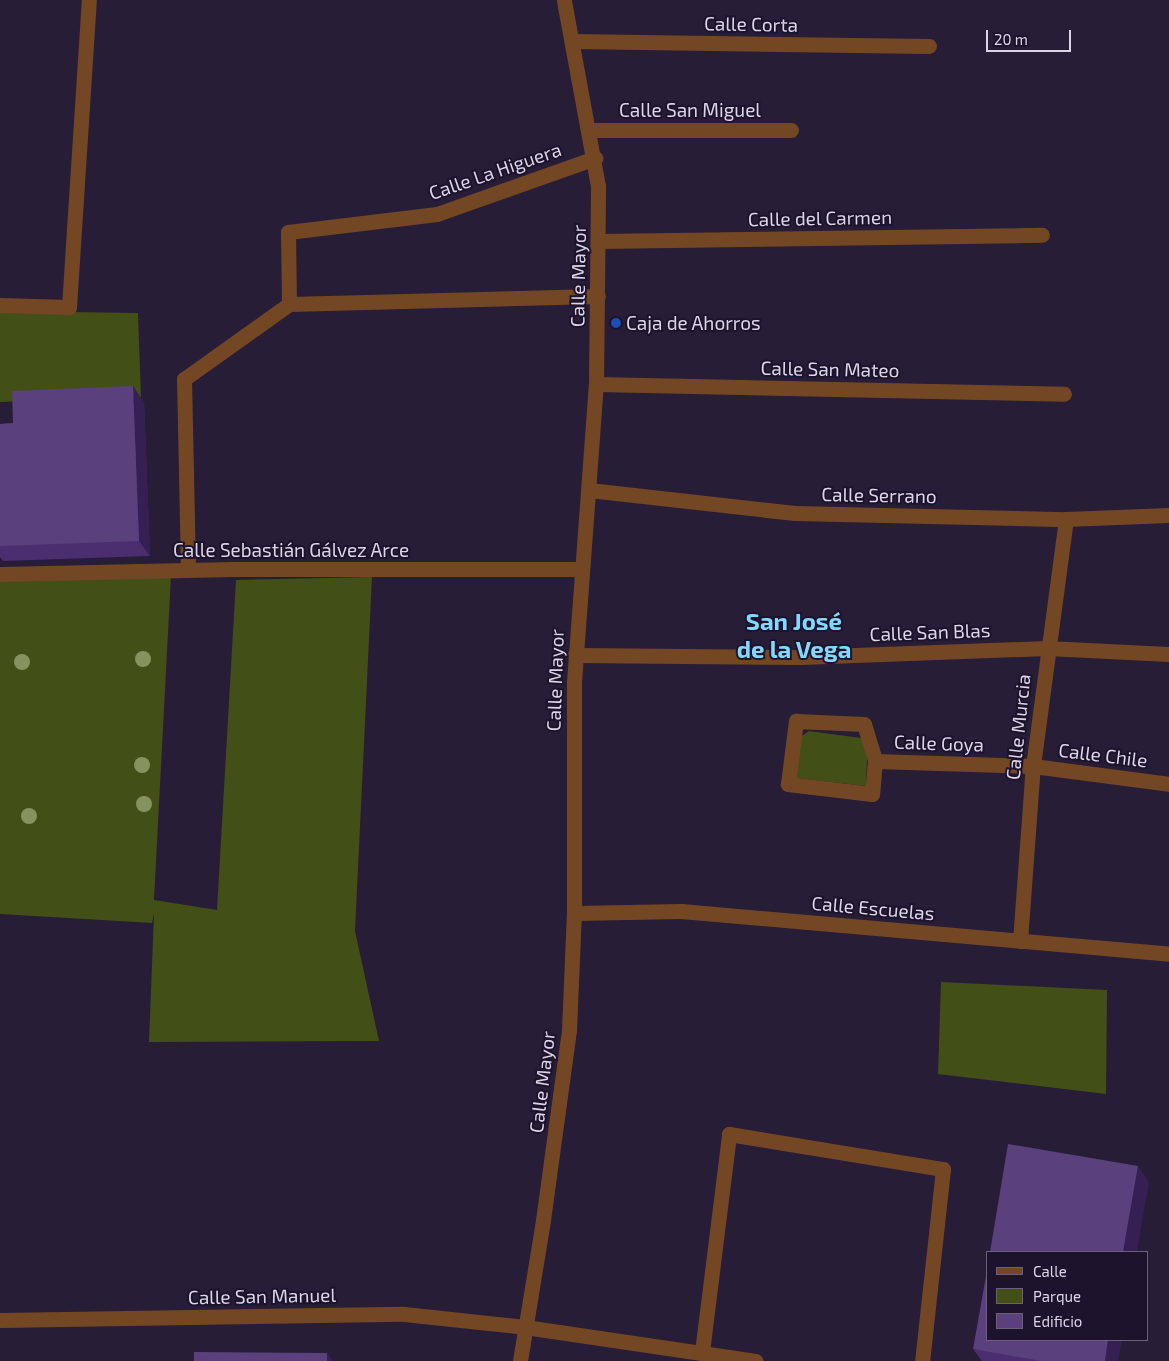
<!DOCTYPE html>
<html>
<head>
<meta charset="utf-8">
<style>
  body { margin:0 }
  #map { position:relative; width:1169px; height:1361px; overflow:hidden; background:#271d36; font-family:"Exo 2",sans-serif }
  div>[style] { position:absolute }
  .green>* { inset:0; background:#424f17 }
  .minor>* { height:15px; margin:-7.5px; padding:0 7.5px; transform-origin:7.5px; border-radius:7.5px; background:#744724 }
  .trees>* { width:16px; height:16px; margin:-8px; border-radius:50%; background:#86935f }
  .wall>* { inset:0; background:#4b2e6f }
  .shaded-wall>* { inset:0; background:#361f53 }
  .building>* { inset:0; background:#5a407c }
  .dots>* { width:14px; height:14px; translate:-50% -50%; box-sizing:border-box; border:2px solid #1d132c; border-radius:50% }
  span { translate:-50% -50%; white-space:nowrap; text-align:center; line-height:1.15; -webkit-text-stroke:4px #1d132c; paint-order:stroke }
  .street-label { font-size:19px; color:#dbd5e7 }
  .poi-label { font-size:19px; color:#dbd5e7 }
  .left { translate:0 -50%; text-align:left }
  .district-label { font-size:24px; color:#81d9ff; font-weight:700 }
  .legend { position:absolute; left:986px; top:1251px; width:162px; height:90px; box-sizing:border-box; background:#1d132c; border:1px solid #696177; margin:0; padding:6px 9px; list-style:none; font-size:15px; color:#dbd5e7 }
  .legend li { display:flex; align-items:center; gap:10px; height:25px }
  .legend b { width:25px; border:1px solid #696177 }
  .scale { position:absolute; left:986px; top:30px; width:85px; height:22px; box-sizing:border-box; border:2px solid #dbd5e7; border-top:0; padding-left:6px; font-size:15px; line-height:18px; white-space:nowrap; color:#dbd5e7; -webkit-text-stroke:4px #1d132c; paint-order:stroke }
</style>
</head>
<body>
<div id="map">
  <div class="green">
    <div style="clip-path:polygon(0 311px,138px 313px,141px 398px,0 402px)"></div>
    <div style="clip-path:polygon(171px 576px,154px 900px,217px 910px,236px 580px,372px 577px,355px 931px,379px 1041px,149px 1042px,154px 913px,152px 923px,0 914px,0 579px)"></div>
    <div style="clip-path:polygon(809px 731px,868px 739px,866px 786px,796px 778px,799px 738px)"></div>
    <div style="clip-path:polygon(941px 982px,1107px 990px,1106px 1094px,938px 1074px)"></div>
  </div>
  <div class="minor">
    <div style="left:572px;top:41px;width:357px;rotate:0.8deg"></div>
    <div style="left:590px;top:130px;width:201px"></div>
    <div style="left:599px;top:241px;width:443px;rotate:-0.8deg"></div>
    <div style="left:289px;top:304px;width:72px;rotate:-90.8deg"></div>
    <div style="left:288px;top:232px;width:150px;rotate:-6.9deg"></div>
    <div style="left:437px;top:214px;width:168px;rotate:-19.5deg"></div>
    <div style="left:0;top:305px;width:69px;rotate:1.7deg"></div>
    <div style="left:69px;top:307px;width:308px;rotate:-86.3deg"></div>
    <div style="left:596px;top:384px;width:468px;rotate:1.2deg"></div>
    <div style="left:589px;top:490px;width:207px;rotate:6.4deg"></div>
    <div style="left:795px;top:513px;width:271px;rotate:1.3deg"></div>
    <div style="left:1066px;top:519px;width:103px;rotate:-2.2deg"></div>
    <div style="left:188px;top:569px;width:190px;rotate:-91.2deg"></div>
    <div style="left:184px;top:379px;width:129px;rotate:-35.5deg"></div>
    <div style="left:289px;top:304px;width:309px;rotate:-1.5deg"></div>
    <div style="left:0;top:574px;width:233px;rotate:-1.2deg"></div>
    <div style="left:233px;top:569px;width:349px"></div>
    <div style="left:575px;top:655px;width:226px;rotate:0.5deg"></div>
    <div style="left:801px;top:657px;width:246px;rotate:-2.1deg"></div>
    <div style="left:1047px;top:648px;width:122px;rotate:2.8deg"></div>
    <div style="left:796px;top:721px;width:68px;rotate:2.5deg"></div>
    <div style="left:864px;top:724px;width:39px;rotate:73deg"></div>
    <div style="left:875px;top:761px;width:33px;rotate:95deg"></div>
    <div style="left:872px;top:794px;width:85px;rotate:-173.2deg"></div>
    <div style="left:788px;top:784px;width:64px;rotate:-82.8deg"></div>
    <div style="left:875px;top:761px;width:158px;rotate:1.8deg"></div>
    <div style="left:1033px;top:766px;width:137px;rotate:7.5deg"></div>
    <div style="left:574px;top:913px;width:107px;rotate:-1.1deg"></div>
    <div style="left:681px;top:911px;width:490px;rotate:5deg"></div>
    <div style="left:1020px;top:941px;width:175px;rotate:-85.8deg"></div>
    <div style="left:1033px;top:766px;width:249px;rotate:-82.4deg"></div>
    <div style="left:0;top:1320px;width:404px;rotate:-0.9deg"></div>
    <div style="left:404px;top:1314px;width:122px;rotate:6.1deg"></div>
    <div style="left:525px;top:1327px;width:233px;rotate:8.4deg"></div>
    <div style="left:702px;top:1352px;width:220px;rotate:-82.9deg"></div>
    <div style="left:729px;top:1134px;width:217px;rotate:9.3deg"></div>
    <div style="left:943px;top:1169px;width:193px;rotate:96.2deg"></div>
    <div style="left:520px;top:1361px;width:143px;rotate:-80.7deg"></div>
    <div style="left:543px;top:1220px;width:192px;rotate:-82.2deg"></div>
    <div style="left:569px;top:1030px;width:117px;rotate:-87.6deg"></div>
    <div style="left:574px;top:913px;width:231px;rotate:-90deg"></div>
    <div style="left:574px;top:682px;width:299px;rotate:-85.8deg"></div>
    <div style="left:596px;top:384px;width:198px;rotate:-89.4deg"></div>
    <div style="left:598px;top:186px;width:189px;rotate:-100.4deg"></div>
  </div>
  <div class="trees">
    <div style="left:143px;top:659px"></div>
    <div style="left:22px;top:662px"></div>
    <div style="left:142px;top:765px"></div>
    <div style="left:144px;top:804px"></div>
    <div style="left:29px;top:816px"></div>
  </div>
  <div class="wall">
    <div style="clip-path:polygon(144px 402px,150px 556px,3px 561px,0 557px,0 424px,13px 423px)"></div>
    <div style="clip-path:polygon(973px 1349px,1118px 1361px,982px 1361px)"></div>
  </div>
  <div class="shaded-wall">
    <div style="clip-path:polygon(133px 386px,144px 402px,150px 556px,139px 541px)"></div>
    <div style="clip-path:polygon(1138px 1166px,1149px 1182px,1137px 1252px,1123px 1252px)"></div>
    <div style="clip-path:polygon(1108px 1340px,1122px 1340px,1118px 1361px,1105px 1361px)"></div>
    <div style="clip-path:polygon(327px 1353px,333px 1361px,327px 1361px)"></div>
  </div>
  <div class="building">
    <div style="clip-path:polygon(133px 386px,139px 541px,0 546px,0 424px,13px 423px,12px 391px)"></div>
    <div style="clip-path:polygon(1008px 1144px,1138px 1166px,1123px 1252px,990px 1252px)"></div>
    <div style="clip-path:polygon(988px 1265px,988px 1340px,1108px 1340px,1105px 1361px,1041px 1361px,973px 1349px)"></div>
    <div style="clip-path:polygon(194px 1352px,327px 1353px,327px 1361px,194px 1361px)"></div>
  </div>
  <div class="dots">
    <div style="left:616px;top:323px;background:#1a4fb4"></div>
  </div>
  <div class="street-label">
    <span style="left:751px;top:24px;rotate:1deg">Calle Corta</span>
    <span style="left:690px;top:110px">Calle San Miguel</span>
    <span style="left:495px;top:171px;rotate:-19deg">Calle La Higuera</span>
    <span style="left:820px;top:218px;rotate:-1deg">Calle del Carmen</span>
    <span style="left:578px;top:276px;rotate:-89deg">Calle Mayor</span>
    <span style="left:830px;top:369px;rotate:1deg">Calle San Mateo</span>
    <span style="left:879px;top:495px;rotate:1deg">Calle Serrano</span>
    <span style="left:291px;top:550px">Calle Sebastián Gálvez Arce</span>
    <span style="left:930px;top:632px;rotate:-2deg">Calle San Blas</span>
    <span style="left:555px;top:680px;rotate:-88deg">Calle Mayor</span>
    <span style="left:1018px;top:727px;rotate:-84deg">Calle Murcia</span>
    <span style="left:939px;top:743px;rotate:2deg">Calle Goya</span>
    <span style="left:1103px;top:755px;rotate:7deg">Calle Chile</span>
    <span style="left:873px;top:908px;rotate:5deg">Calle Escuelas</span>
    <span style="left:542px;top:1082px;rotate:-83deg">Calle Mayor</span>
    <span style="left:262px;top:1296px;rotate:-1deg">Calle San Manuel</span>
  </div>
  <div class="poi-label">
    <span class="left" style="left:626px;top:323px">Caja de Ahorros</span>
  </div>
  <div class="district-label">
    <span style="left:794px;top:635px">San José<br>de la Vega</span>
  </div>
  <ul class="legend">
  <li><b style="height:6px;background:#744724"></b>Calle</li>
  <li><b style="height:14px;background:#424f17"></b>Parque</li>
  <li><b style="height:14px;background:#5a407c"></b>Edificio</li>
  </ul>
  <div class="scale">20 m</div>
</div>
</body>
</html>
